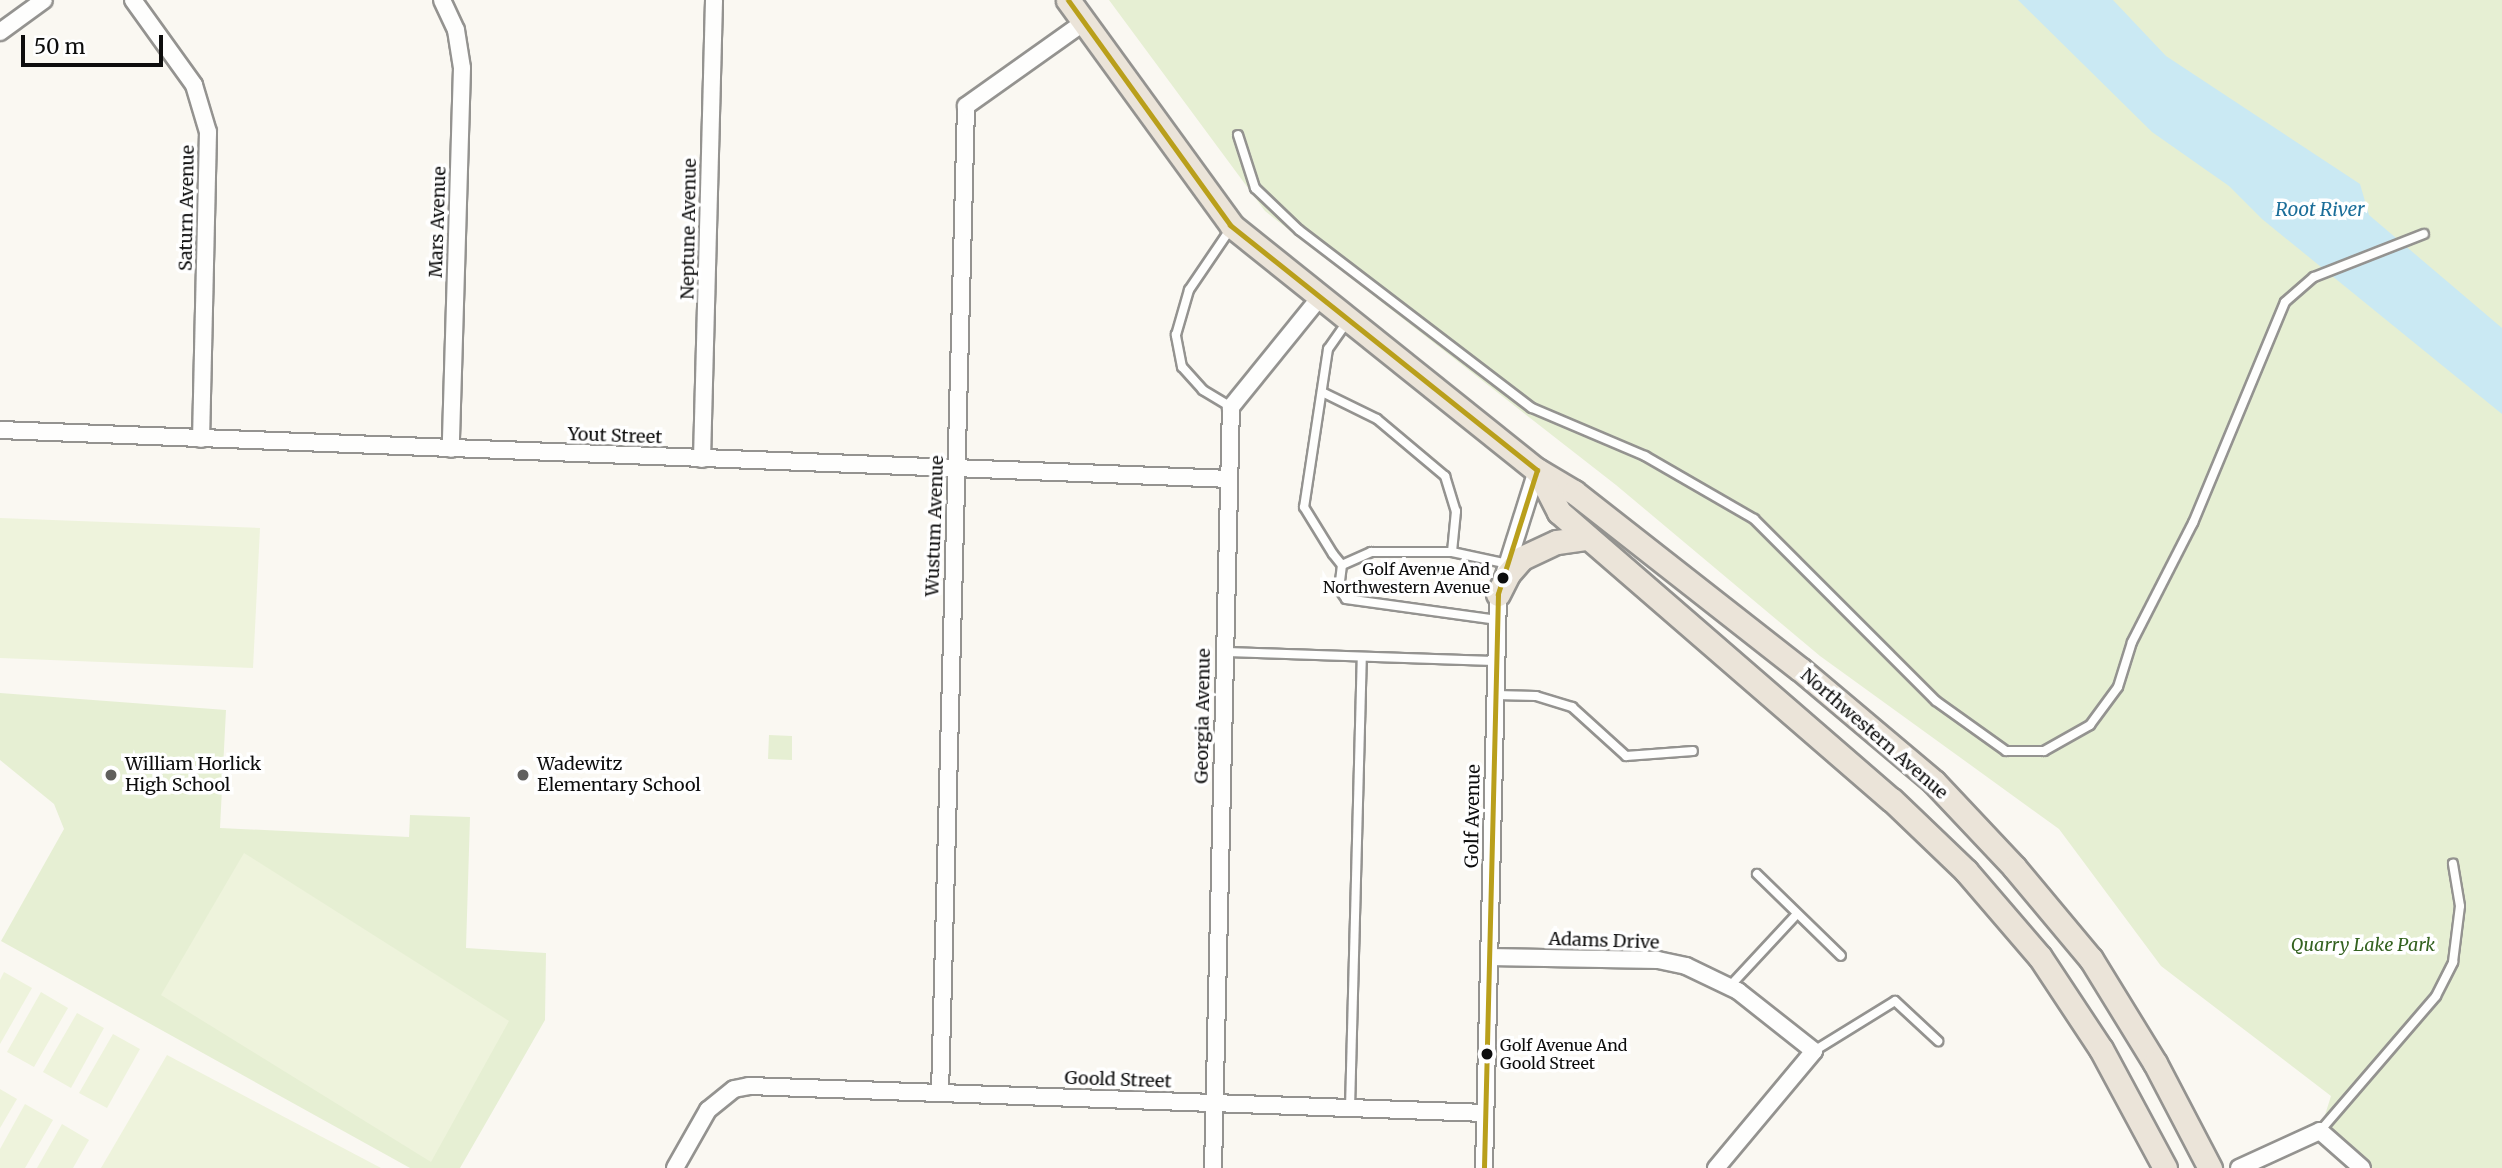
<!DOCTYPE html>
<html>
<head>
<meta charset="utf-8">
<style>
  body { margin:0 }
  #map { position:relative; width:2502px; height:1168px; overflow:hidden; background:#faf8f2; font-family:Merriweather,serif }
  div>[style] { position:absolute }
  .green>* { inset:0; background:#e6efd3 }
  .pitch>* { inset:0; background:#eef3dc }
  .water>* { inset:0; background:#cae9f3 }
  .roads { filter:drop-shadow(2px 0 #949390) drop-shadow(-2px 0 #949390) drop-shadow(0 2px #949390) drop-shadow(0 -2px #949390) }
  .service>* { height:8px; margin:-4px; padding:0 4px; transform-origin:4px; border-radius:4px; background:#fefefd }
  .minor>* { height:16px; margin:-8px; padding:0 8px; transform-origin:8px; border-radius:8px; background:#fefefd }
  .primary>* { height:23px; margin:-11.5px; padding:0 11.5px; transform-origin:11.5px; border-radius:11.5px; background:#ebe4d9 }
  .bus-1>* { height:5px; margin:-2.5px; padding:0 2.5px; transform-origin:2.5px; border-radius:2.5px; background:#b99f1b }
  .dots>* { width:19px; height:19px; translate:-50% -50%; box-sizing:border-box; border:4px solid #fff; border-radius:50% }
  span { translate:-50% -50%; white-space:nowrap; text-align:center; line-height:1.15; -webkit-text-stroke:7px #fff; paint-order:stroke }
  .bus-label { font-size:16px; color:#0d0d0d }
  .right { translate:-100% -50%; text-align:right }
  .left { translate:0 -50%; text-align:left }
  .street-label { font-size:18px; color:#0d0d0d }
  .poi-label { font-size:18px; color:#0d0d0d }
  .park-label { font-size:18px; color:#346220; font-style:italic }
  .water-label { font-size:19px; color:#1c6e99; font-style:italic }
  .scale { position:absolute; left:21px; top:35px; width:142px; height:32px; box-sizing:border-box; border:4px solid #0d0d0d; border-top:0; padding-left:9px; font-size:21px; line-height:24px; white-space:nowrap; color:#0d0d0d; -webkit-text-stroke:5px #fff; paint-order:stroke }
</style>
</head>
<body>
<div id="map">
  <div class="green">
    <div style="clip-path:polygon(1109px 0,2502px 0,2502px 1168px,2362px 1168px,2320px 1131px,2331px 1096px,2161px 966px,2059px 829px,1820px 656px,1616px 485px,1265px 211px)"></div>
    <div style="clip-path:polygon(0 693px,226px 710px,220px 828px,409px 837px,410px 815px,470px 817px,466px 948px,546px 953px,545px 1020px,460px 1168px,410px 1168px,1px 941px,64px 829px,54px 804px,0 760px)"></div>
    <div style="clip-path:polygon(769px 735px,792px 736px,792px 760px,768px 759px)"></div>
  </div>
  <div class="pitch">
    <div style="clip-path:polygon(0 518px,260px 528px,253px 668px,0 658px)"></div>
    <div style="clip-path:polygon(244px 853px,509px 1021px,431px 1162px,161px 995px)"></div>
    <div style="clip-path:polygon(4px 972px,32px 988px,0 1044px,0 980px)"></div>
    <div style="clip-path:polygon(41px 992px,68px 1008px,34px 1067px,7px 1052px)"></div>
    <div style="clip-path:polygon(77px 1013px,104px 1028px,71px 1088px,43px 1072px)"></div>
    <div style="clip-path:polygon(113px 1034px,140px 1049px,107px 1108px,79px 1093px)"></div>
    <div style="clip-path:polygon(167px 1055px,381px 1168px,101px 1168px)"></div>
    <div style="clip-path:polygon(0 1089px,17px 1099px,0 1128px)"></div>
    <div style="clip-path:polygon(25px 1104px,53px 1120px,25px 1168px,0 1168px,0 1149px)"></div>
    <div style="clip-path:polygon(62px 1124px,89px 1140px,73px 1168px,37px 1168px)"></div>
  </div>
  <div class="water">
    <div style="clip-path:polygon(2018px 0,2113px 0,2166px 56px,2360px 184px,2369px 215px,2502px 328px,2502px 414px,2262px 219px,2229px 186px,2152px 132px)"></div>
  </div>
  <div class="roads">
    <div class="service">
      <div style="left:1238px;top:135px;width:56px;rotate:72.2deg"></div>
      <div style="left:1255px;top:188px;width:61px;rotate:43.7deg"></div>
      <div style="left:1299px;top:230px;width:293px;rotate:37.4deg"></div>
      <div style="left:1532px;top:408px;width:123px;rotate:23deg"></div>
      <div style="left:1645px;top:456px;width:126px;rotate:30deg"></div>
      <div style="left:1754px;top:519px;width:257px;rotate:45deg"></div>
      <div style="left:1936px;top:701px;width:86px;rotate:35.5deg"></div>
      <div style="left:2006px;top:751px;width:38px"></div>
      <div style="left:2044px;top:751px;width:53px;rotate:-29.5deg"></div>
      <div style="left:2090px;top:725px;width:47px;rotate:-53.6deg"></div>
      <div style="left:2118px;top:687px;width:47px;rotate:-72.7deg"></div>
      <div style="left:2132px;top:642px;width:134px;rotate:-62.9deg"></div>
      <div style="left:2193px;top:523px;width:239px;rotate:-67.4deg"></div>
      <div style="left:2285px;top:302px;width:38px;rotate:-41deg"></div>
      <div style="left:2314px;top:277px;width:118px;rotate:-21.4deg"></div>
      <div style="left:1347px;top:322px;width:33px;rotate:125deg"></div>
      <div style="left:1328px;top:349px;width:160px;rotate:98.6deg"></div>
      <div style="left:1304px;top:507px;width:55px;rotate:58.3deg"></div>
      <div style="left:1333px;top:554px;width:14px;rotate:51deg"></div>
      <div style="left:1342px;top:565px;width:32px;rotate:-24deg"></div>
      <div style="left:1371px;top:552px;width:81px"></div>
      <div style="left:1452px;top:552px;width:57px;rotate:12.1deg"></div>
      <div style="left:1322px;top:392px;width:61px;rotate:26.1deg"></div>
      <div style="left:1377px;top:419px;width:89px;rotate:40deg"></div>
      <div style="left:1445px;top:476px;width:37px;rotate:73deg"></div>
      <div style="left:1456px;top:511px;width:41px;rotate:95.6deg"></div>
      <div style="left:1231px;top:407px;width:33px;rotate:-149deg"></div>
      <div style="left:1203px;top:390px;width:31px;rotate:-132deg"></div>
      <div style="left:1182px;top:367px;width:33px;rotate:-101deg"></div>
      <div style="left:1176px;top:335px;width:47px;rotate:-73.9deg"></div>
      <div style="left:1189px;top:290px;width:75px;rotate:-55.9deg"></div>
      <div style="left:1342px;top:565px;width:24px;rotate:97deg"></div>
      <div style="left:1339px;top:589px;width:12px;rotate:55deg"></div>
      <div style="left:1346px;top:599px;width:153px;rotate:7.9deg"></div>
      <div style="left:1224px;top:652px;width:273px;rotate:1.9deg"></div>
      <div style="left:1496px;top:695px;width:40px;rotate:1.4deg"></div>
      <div style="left:1536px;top:696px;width:38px;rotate:17deg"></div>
      <div style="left:1572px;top:707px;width:73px;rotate:42.2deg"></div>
      <div style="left:1626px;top:756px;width:67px;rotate:-4.3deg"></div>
      <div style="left:1757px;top:874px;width:117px;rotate:44.3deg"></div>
      <div style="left:1730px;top:986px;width:98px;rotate:-47.1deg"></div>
      <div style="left:1814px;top:1051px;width:95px;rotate:-31.7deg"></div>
      <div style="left:1895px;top:1001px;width:59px;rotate:42.9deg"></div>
      <div style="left:1350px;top:1108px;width:451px;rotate:-88.5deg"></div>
      <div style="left:2320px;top:1131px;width:178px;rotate:-49.3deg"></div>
      <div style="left:2436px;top:996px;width:38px;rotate:-63deg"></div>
      <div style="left:2453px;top:962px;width:56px;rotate:-82.9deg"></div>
      <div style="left:2460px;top:906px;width:43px;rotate:-99.5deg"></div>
    </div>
    <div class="minor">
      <div style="left:133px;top:0;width:105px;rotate:54.3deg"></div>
      <div style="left:194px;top:85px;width:49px;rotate:73.4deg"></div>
      <div style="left:208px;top:132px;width:307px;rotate:91.3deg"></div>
      <div style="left:442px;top:0;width:33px;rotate:65deg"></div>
      <div style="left:456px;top:30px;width:38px;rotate:81deg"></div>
      <div style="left:462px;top:68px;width:381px;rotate:91.7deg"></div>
      <div style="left:0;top:32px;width:54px;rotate:-36deg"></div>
      <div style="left:0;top:430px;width:1230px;rotate:2.28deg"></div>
      <div style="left:702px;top:459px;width:459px;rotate:-88.5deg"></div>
      <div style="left:1489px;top:957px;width:169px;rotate:1deg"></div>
      <div style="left:1658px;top:960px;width:29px;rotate:12deg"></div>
      <div style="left:1686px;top:966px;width:58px;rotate:25.7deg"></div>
      <div style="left:1738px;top:991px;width:97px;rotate:38.3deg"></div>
      <div style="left:1814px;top:1051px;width:153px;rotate:129.9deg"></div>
      <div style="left:940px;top:1093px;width:987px;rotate:-88.49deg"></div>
      <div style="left:966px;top:106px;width:145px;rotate:-35.4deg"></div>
      <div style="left:675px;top:1168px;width:67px;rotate:-60.4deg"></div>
      <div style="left:708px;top:1110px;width:33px;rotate:-39deg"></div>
      <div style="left:734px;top:1089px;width:15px;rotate:-11deg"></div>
      <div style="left:749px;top:1086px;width:736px;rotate:2.1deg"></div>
      <div style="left:1213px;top:1168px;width:761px;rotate:-88.65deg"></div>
      <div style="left:1231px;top:407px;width:141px;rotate:-51deg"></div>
      <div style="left:1484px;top:1168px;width:574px;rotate:-88.6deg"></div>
      <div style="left:1498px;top:594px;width:130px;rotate:-72.5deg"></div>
      <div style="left:2239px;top:1168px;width:89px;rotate:-24.6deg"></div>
      <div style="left:2320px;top:1131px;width:56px;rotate:41.4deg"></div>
    </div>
    <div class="primary">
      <div style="left:1068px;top:0;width:279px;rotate:54deg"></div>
      <div style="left:1232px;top:226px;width:391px;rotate:38.7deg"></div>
      <div style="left:1537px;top:470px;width:43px;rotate:30.7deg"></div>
      <div style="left:1574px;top:492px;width:287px;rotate:38.1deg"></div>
      <div style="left:1800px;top:669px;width:175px;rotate:40.1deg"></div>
      <div style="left:1934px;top:782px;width:117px;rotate:46.7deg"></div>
      <div style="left:2014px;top:867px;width:120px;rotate:50.1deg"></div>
      <div style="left:2091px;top:959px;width:122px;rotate:58.4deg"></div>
      <div style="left:2155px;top:1063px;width:119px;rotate:62.4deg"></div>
      <div style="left:1538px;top:471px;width:46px;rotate:62.9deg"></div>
      <div style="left:1559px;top:512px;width:440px;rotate:40.9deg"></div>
      <div style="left:1892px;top:800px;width:103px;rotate:43.8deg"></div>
      <div style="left:1966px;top:871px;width:113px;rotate:49.3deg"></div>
      <div style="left:2040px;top:957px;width:110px;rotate:56.5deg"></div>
      <div style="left:2101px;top:1049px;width:135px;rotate:61.7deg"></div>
      <div style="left:1498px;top:594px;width:22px;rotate:-63deg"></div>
      <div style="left:1508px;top:574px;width:21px;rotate:-49deg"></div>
      <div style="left:1522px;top:558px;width:38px;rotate:-25deg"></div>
      <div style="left:1557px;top:542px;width:30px;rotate:-8deg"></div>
    </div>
  </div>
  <div class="bus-1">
    <div style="left:1068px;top:0;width:277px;rotate:54.2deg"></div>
    <div style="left:1230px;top:225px;width:393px;rotate:38.6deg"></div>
    <div style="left:1537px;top:470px;width:130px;rotate:107.5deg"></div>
    <div style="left:1498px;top:594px;width:574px;rotate:91.4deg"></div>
  </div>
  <div class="dots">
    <div style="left:1503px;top:578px;background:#0d0d0d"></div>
    <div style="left:111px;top:775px;background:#605f5d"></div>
    <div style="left:523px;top:775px;background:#605f5d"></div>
    <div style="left:1487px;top:1054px;background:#0d0d0d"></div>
  </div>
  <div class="bus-label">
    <span class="right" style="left:1490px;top:578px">Golf Avenue And<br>Northwestern Avenue</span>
    <span class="left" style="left:1500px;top:1054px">Golf Avenue And<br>Goold Street</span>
  </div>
  <div class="street-label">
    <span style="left:187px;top:208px;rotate:-89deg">Saturn Avenue</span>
    <span style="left:438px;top:222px;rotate:-88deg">Mars Avenue</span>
    <span style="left:689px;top:229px;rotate:-89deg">Neptune Avenue</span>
    <span style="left:615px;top:436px;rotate:2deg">Yout Street</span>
    <span style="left:935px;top:526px;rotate:-88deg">Wustum Avenue</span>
    <span style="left:1203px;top:716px;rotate:-89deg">Georgia Avenue</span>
    <span style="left:1874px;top:734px;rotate:41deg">Northwestern Avenue</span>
    <span style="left:1473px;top:816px;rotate:-89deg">Golf Avenue</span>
    <span style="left:1604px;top:941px;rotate:2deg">Adams Drive</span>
    <span style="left:1118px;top:1080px;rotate:2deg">Goold Street</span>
  </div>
  <div class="poi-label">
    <span class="left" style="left:125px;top:775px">William Horlick<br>High School</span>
    <span class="left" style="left:537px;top:775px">Wadewitz<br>Elementary School</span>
  </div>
  <div class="park-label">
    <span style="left:2363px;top:945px">Quarry Lake Park</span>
  </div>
  <div class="water-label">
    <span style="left:2320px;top:210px">Root River</span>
  </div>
  <div class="scale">50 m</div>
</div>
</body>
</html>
